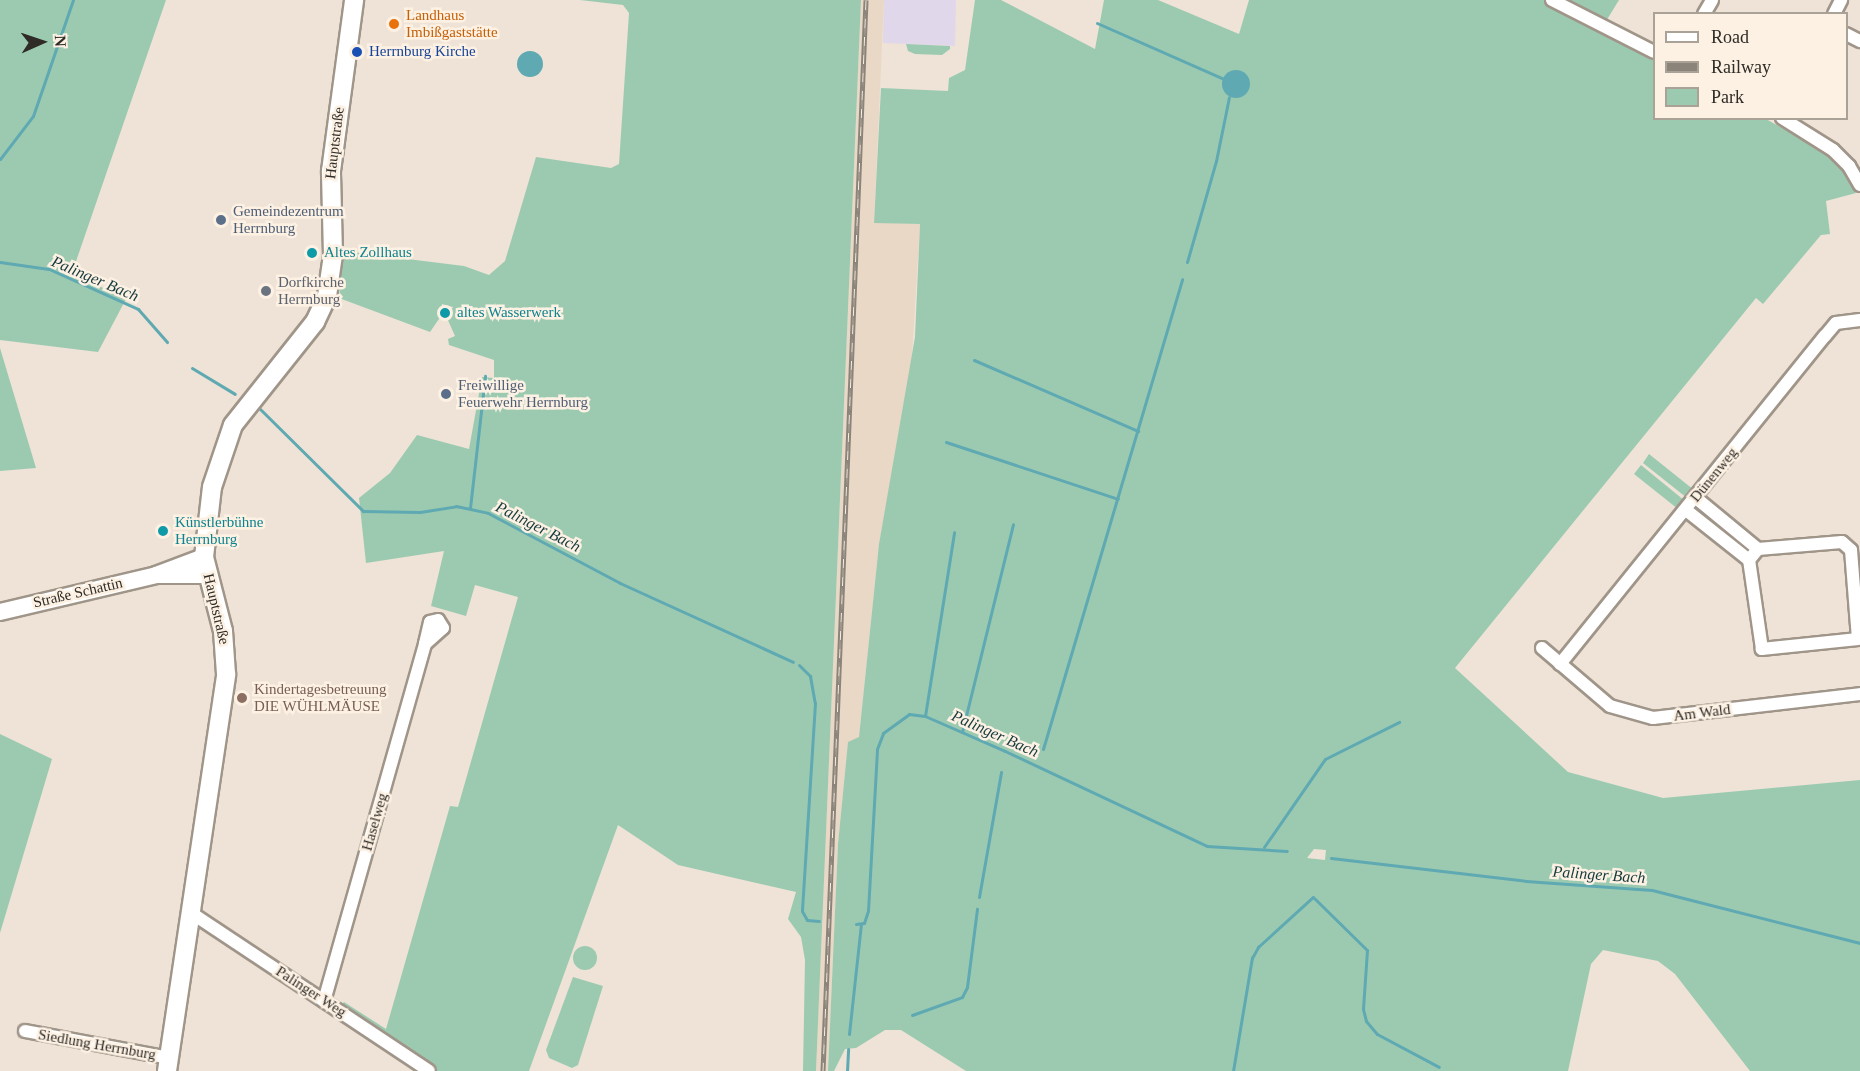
<!DOCTYPE html>
<html>
<head>
<meta charset="utf-8">
<style>
  body { margin:0 }
  #map { position:relative; width:1860px; height:1071px; overflow:hidden; background:#eee3d6; font-family:"Times New Roman",serif }
  div>[style] { position:absolute }
  .commercial>* { inset:0; background:#e1d7eb }
  .built>* { inset:0; background:#e8d8c5 }
  .green>* { inset:0; background:#9ccab1 }
  .round { border-radius:50% }
  .water>* { inset:0; background:#5fa9b2 }
  .stream>* { height:3px; margin:-1.5px; padding:0 1.5px; transform-origin:1.5px; border-radius:1.5px; background:#5fa9b2 }
  .roads { filter:drop-shadow(2px 0 #a09589) drop-shadow(-2px 0 #a09589) drop-shadow(0 2px #a09589) drop-shadow(0 -2px #a09589) }
  .minor>* { height:12px; margin:-6px; padding:0 6px; transform-origin:6px; border-radius:6px; background:#fff }
  .tertiary>* { height:16px; margin:-8px; padding:0 8px; transform-origin:8px; border-radius:8px; background:#fff }
  .secondary>* { height:18px; margin:-9px; padding:0 9px; transform-origin:9px; border-radius:9px; background:#fff }
  .rail>* { height:5px; margin-top:-2.5px; transform-origin:0; background:repeating-linear-gradient(90deg,#fcf1e3 0 9px,#8b847b 0 18px); box-sizing:border-box; border-block:2px solid #8b847b }
  .dots>* { width:16px; height:16px; translate:-50% -50%; box-sizing:border-box; border:3px solid #fcf1e3; border-radius:50% }
  span { translate:-50% -50%; white-space:nowrap; text-align:center; line-height:1.15; -webkit-text-stroke:5px #fcf1e3; paint-order:stroke }
  .food-label { font-size:15px; color:#c56008 }
  .left { translate:0 -50%; text-align:left }
  .transit-label { font-size:15px; color:#164399 }
  .street-label { font-size:15px; color:#2f2b26 }
  .service-label { font-size:15px; color:#4e5e75 }
  .culture-label { font-size:15px; color:#0d838f }
  .worship-label { font-size:15px; color:#5b616d }
  .education-label { font-size:15px; color:#785e54 }
  .water-label { font-size:16px; color:#153a3e; font-style:italic }
  .legend { position:absolute; left:1653px; top:12px; width:195px; height:108px; box-sizing:border-box; background:#fcf1e3; border:2px solid #aaa297; margin:0; padding:8px 10px; list-style:none; font-size:18px; color:#2f2b26 }
  .legend li { display:flex; align-items:center; gap:12px; height:30px }
  .legend b { width:30px; border:2px solid #aaa297 }
  .north { position:absolute; left:12px; top:12px; width:60px; height:60px; -webkit-text-stroke:4px #fcf1e3; paint-order:stroke; rotate:87deg; font-size:16px; font-weight:700; line-height:24px; text-align:center; color:#2f2b26 }
  .north::after { content:''; display:block; margin:auto; width:21px; height:27px; background:#2f2b26; clip-path:polygon(50% 0,100% 100%,50% 72%,0 100%) }
</style>
</head>
<body>
<div id="map">
  <div class="commercial">
    <div style="clip-path:polygon(884px 0,956px 0,955px 46px,883px 43px)"></div>
  </div>
  <div class="built">
    <div style="clip-path:polygon(861px 0,884px 0,874px 222px,920px 224px,911px 372px,879px 544px,859px 737px,848px 743px,838px 844px,828px 1071px,816px 1071px)"></div>
  </div>
  <div class="green">
    <div style="clip-path:polygon(0 0,166px 0,72px 273px,126px 299px,98px 352px,0 340px)"></div>
    <div style="clip-path:polygon(580px 0,861px 0,816px 1071px,803px 1071px,805px 960px,801px 937px,788px 919px,796px 892px,678px 865px,618px 825px,529px 1071px,436px 1071px,342px 1005px,344px 1002px,386px 1029px,450px 806px,458px 807px,518px 597px,475px 585px,466px 616px,431px 606px,444px 551px,366px 563px,359px 498px,390px 473px,417px 435px,469px 449px,482px 377px,494px 378px,494px 360px,449px 345px,448px 339px,455px 336px,447px 318px,453px 307px,442px 304px,441px 316px,430px 332px,339px 298px,343px 251px,464px 266px,489px 275px,505px 261px,536px 157px,611px 168px,619px 164px,629px 13px,623px 5px)"></div>
    <div style="clip-path:polygon(evenodd,975px 0,1001px 0,1095px 49px,1104px 0,1158px 0,1239px 34px,1249px 0,1619px 0,1600px 31px,1654px 60px,1654px 118px,1766px 119px,1828px 154px,1843px 168px,1856px 193px,1826px 201px,1830px 234px,1821px 235px,1763px 304px,1756px 298px,1455px 668px,1568px 772px,1663px 798px,1860px 780px,1860px 1071px,1750px 1071px,1675px 974px,1658px 961px,1603px 950px,1591px 964px,1568px 1071px,966px 1071px,901px 1030px,885px 1030px,856px 1048px,845px 1049px,834px 1071px,828px 1071px,838px 844px,848px 742px,859px 737px,879px 544px,915px 337px,920px 224px,874px 223px,881px 88px,948px 91px,949px 78px,965px 70px,975px 0,1314px 849px,1326px 850px,1325px 860px,1307px 858px,1314px 849px)"></div>
    <div style="clip-path:polygon(906px 44px,950px 46px,950px 49px,942px 55px,915px 54px,908px 51px)"></div>
    <div style="clip-path:polygon(0 348px,36px 468px,0 471px)"></div>
    <div style="clip-path:polygon(1649px 454px,1694px 490px,1687px 498px,1643px 463px)"></div>
    <div style="clip-path:polygon(1641px 465px,1685px 501px,1678px 509px,1634px 474px)"></div>
    <div style="clip-path:polygon(1704px 512px,1750px 550px,1749px 551px,1702px 515px)"></div>
    <div style="clip-path:polygon(0 734px,52px 759px,0 933px)"></div>
    <div class="round" style="left:573px;top:946px;width:24px;height:24px"></div>
    <div style="clip-path:polygon(573px 977px,603px 986px,578px 1065px,572px 1068px,549px 1058px,546px 1050px)"></div>
  </div>
  <div class="water">
    <div class="round" style="left:517px;top:51px;width:26px;height:26px"></div>
    <div class="round" style="left:1222px;top:70px;width:28px;height:28px"></div>
  </div>
  <div class="stream">
    <div style="left:1097px;top:23px;width:139px;rotate:23.8deg"></div>
    <div style="left:0;top:159px;width:54px;rotate:-52.5deg"></div>
    <div style="left:33px;top:116px;width:123px;rotate:-71deg"></div>
    <div style="left:0;top:262px;width:49px;rotate:8.1deg"></div>
    <div style="left:49px;top:269px;width:98px;rotate:24.2deg"></div>
    <div style="left:138px;top:309px;width:44px;rotate:48.7deg"></div>
    <div style="left:1187px;top:262px;width:105px;rotate:-74deg"></div>
    <div style="left:1216px;top:161px;width:65px;rotate:-78.5deg"></div>
    <div style="left:974px;top:360px;width:179px;rotate:23.4deg"></div>
    <div style="left:192px;top:368px;width:50px;rotate:31.2deg"></div>
    <div style="left:258px;top:407px;width:148px;rotate:44.7deg"></div>
    <div style="left:363px;top:511px;width:57px;rotate:1deg"></div>
    <div style="left:420px;top:512px;width:36px;rotate:-9deg"></div>
    <div style="left:456px;top:506px;width:33px;rotate:12deg"></div>
    <div style="left:488px;top:513px;width:149px;rotate:27.9deg"></div>
    <div style="left:620px;top:583px;width:190px;rotate:24.5deg"></div>
    <div style="left:946px;top:442px;width:181px;rotate:18.3deg"></div>
    <div style="left:470px;top:508px;width:133px;rotate:-83.5deg"></div>
    <div style="left:799px;top:665px;width:16px;rotate:45deg"></div>
    <div style="left:810px;top:676px;width:27px;rotate:80deg"></div>
    <div style="left:815px;top:703px;width:208px;rotate:93.6deg"></div>
    <div style="left:802px;top:911px;width:10px;rotate:61deg"></div>
    <div style="left:807px;top:920px;width:12px;rotate:5deg"></div>
    <div style="left:925px;top:716px;width:186px;rotate:-81deg"></div>
    <div style="left:962px;top:732px;width:214px;rotate:-76.2deg"></div>
    <div style="left:1043px;top:749px;width:490px;rotate:-73.5deg"></div>
    <div style="left:1264px;top:847px;width:107px;rotate:-55.3deg"></div>
    <div style="left:1325px;top:759px;width:83px;rotate:-26.6deg"></div>
    <div style="left:1331px;top:858px;width:196px;rotate:6.7deg"></div>
    <div style="left:1526px;top:881px;width:126px;rotate:4.1deg"></div>
    <div style="left:1652px;top:890px;width:215px;rotate:14.3deg"></div>
    <div style="left:979px;top:897px;width:127px;rotate:-80deg"></div>
    <div style="left:856px;top:924px;width:8px;rotate:-7deg"></div>
    <div style="left:864px;top:923px;width:13px;rotate:-72deg"></div>
    <div style="left:868px;top:911px;width:162px;rotate:-86.8deg"></div>
    <div style="left:877px;top:749px;width:17px;rotate:-69deg"></div>
    <div style="left:883px;top:733px;width:32px;rotate:-36deg"></div>
    <div style="left:909px;top:714px;width:16px;rotate:7deg"></div>
    <div style="left:925px;top:716px;width:87px;rotate:23.6deg"></div>
    <div style="left:1005px;top:751px;width:223px;rotate:25.2deg"></div>
    <div style="left:1207px;top:846px;width:80px;rotate:3.6deg"></div>
    <div style="left:912px;top:1015px;width:53px;rotate:-19.8deg"></div>
    <div style="left:962px;top:997px;width:11px;rotate:-63deg"></div>
    <div style="left:967px;top:987px;width:79px;rotate:-82.7deg"></div>
    <div style="left:849px;top:1034px;width:111px;rotate:-83.8deg"></div>
    <div style="left:847px;top:1071px;width:22px;rotate:-87deg"></div>
    <div style="left:1233px;top:1071px;width:115px;rotate:-80.5deg"></div>
    <div style="left:1252px;top:958px;width:13px;rotate:-61deg"></div>
    <div style="left:1258px;top:947px;width:74px;rotate:-42.3deg"></div>
    <div style="left:1313px;top:897px;width:76px;rotate:44.5deg"></div>
    <div style="left:1367px;top:950px;width:59px;rotate:93.9deg"></div>
    <div style="left:1363px;top:1009px;width:12px;rotate:76deg"></div>
    <div style="left:1366px;top:1021px;width:17px;rotate:50deg"></div>
    <div style="left:1377px;top:1034px;width:70px;rotate:28deg"></div>
  </div>
  <div class="roads">
    <div class="minor">
      <div style="left:1552px;top:0;width:114px;rotate:27deg"></div>
      <div style="left:1704px;top:14px;width:16px;rotate:-60deg"></div>
      <div style="left:1834px;top:14px;width:16px;rotate:-63deg"></div>
      <div style="left:1846px;top:34px;width:16px;rotate:27deg"></div>
      <div style="left:1782px;top:118px;width:60px;rotate:32.1deg"></div>
      <div style="left:1833px;top:150px;width:23px;rotate:45deg"></div>
      <div style="left:1849px;top:166px;width:22px;rotate:60deg"></div>
      <div style="left:1696px;top:498px;width:80px;rotate:39.4deg"></div>
      <div style="left:1686px;top:510px;width:80px;rotate:38.4deg"></div>
      <div style="left:1842px;top:542px;width:12px;rotate:42deg"></div>
      <div style="left:1851px;top:550px;width:89px;rotate:85.5deg"></div>
      <div style="left:1858px;top:639px;width:97px;rotate:174.1deg"></div>
      <div style="left:1762px;top:649px;width:90px;rotate:-98.3deg"></div>
      <div style="left:1749px;top:560px;width:14px;rotate:-51deg"></div>
      <div style="left:1758px;top:549px;width:84px;rotate:-4.8deg"></div>
      <div style="left:1542px;top:648px;width:89px;rotate:40.5deg"></div>
      <div style="left:1610px;top:706px;width:45px;rotate:15.6deg"></div>
      <div style="left:1653px;top:718px;width:208px;rotate:-6.6deg"></div>
      <div style="left:1560px;top:664px;width:422px;rotate:-51.1deg"></div>
      <div style="left:1825px;top:336px;width:17px;rotate:-50deg"></div>
      <div style="left:1836px;top:323px;width:24px;rotate:-7deg"></div>
      <div style="left:193px;top:914px;width:283px;rotate:33.6deg"></div>
      <div style="left:324px;top:1001px;width:371px;rotate:-74.2deg"></div>
      <div style="left:425px;top:644px;width:24px;rotate:-42deg"></div>
      <div style="left:443px;top:628px;width:9px;rotate:-122deg"></div>
      <div style="left:438px;top:620px;width:8px;rotate:166deg"></div>
      <div style="left:430px;top:622px;width:23px;rotate:103deg"></div>
      <div style="left:25px;top:1031px;width:147px;rotate:10.6deg"></div>
    </div>
    <div class="tertiary">
      <div style="left:157px;top:575px;width:50px"></div>
      <div style="left:0;top:612px;width:160px;rotate:-13.3deg"></div>
      <div style="left:156px;top:575px;width:51px;rotate:-20.6deg"></div>
    </div>
    <div class="secondary">
      <div style="left:167px;top:1071px;width:401px;rotate:-81.5deg"></div>
      <div style="left:226px;top:674px;width:43px;rotate:-94deg"></div>
      <div style="left:223px;top:631px;width:76px;rotate:-104.4deg"></div>
      <div style="left:204px;top:557px;width:70px;rotate:-83.5deg"></div>
      <div style="left:212px;top:487px;width:65px;rotate:-71.3deg"></div>
      <div style="left:233px;top:425px;width:132px;rotate:-51.5deg"></div>
      <div style="left:315px;top:322px;width:29px;rotate:-65deg"></div>
      <div style="left:327px;top:296px;width:41px;rotate:-81.7deg"></div>
      <div style="left:333px;top:255px;width:84px;rotate:-91.4deg"></div>
      <div style="left:331px;top:171px;width:173px;rotate:-82.3deg"></div>
    </div>
  </div>
  <div class="rail">
    <div style="left:823px;top:1071px;width:1072px;rotate:-87.7deg"></div>
  </div>
  <div class="dots">
    <div style="left:394px;top:24px;background:#e8710a"></div>
    <div style="left:357px;top:52px;background:#1a4fb4"></div>
    <div style="left:221px;top:220px;background:#5c6f8a"></div>
    <div style="left:312px;top:253px;background:#0f9aa8"></div>
    <div style="left:266px;top:291px;background:#6b7280"></div>
    <div style="left:445px;top:313px;background:#0f9aa8"></div>
    <div style="left:446px;top:394px;background:#5c6f8a"></div>
    <div style="left:163px;top:531px;background:#0f9aa8"></div>
    <div style="left:242px;top:698px;background:#8d6e63"></div>
  </div>
  <div class="food-label">
    <span class="left" style="left:406px;top:24px">Landhaus<br>Imbißgaststätte</span>
  </div>
  <div class="transit-label">
    <span class="left" style="left:369px;top:52px">Herrnburg Kirche</span>
  </div>
  <div class="street-label">
    <span style="left:335px;top:143px;rotate:-83deg">Hauptstraße</span>
    <span style="left:1714px;top:475px;rotate:-51deg">Dünenweg</span>
    <span style="left:78px;top:593px;rotate:-13deg">Straße Schattin</span>
    <span style="left:216px;top:609px;rotate:77deg">Hauptstraße</span>
    <span style="left:1702px;top:713px;rotate:-7deg">Am Wald</span>
    <span style="left:375px;top:822px;rotate:-74deg">Haselweg</span>
    <span style="left:311px;top:992px;rotate:33deg">Palinger Weg</span>
    <span style="left:97px;top:1045px;rotate:10deg">Siedlung Herrnburg</span>
  </div>
  <div class="service-label">
    <span class="left" style="left:233px;top:220px">Gemeindezentrum<br>Herrnburg</span>
    <span class="left" style="left:458px;top:394px">Freiwillige<br>Feuerwehr Herrnburg</span>
  </div>
  <div class="culture-label">
    <span class="left" style="left:324px;top:253px">Altes Zollhaus</span>
    <span class="left" style="left:457px;top:313px">altes Wasserwerk</span>
    <span class="left" style="left:175px;top:531px">Künstlerbühne<br>Herrnburg</span>
  </div>
  <div class="worship-label">
    <span class="left" style="left:278px;top:291px">Dorfkirche<br>Herrnburg</span>
  </div>
  <div class="education-label">
    <span class="left" style="left:254px;top:698px">Kindertagesbetreuung<br>DIE WÜHLMÄUSE</span>
  </div>
  <div class="water-label">
    <span style="left:95px;top:279px;rotate:23deg">Palinger Bach</span>
    <span style="left:538px;top:527px;rotate:27deg">Palinger Bach</span>
    <span style="left:995px;top:734px;rotate:24deg">Palinger Bach</span>
    <span style="left:1599px;top:875px;rotate:4deg">Palinger Bach</span>
  </div>
  <ul class="legend">
  <li><b style="height:8px;background:#fff"></b>Road</li>
  <li><b style="height:8px;background:#8b847b"></b>Railway</li>
  <li><b style="height:16px;background:#9ccab1"></b>Park</li>
  </ul>
  <div class="north">N</div>
</div>
</body>
</html>
